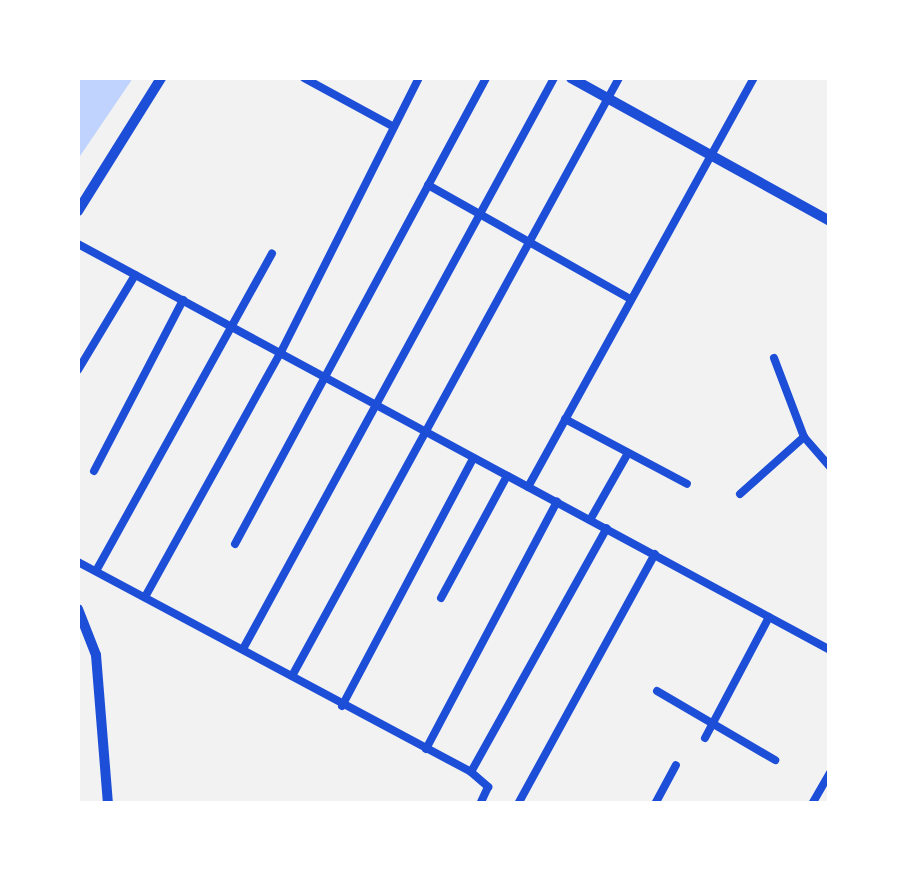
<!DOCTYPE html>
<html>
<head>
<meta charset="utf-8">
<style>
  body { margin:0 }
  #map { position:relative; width:907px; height:881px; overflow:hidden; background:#f2f2f2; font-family:Signika,sans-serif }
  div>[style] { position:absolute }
  .water>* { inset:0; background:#bfd3fe }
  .minor>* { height:8px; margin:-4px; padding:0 4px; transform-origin:4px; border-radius:4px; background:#1d4ed8 }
  .tertiary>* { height:10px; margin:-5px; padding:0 5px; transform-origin:5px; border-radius:5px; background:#1d4ed8 }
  span { translate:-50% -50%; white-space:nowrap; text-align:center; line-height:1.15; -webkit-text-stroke:8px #fff; paint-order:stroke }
  .frame { position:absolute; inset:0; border:80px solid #fff; pointer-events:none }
</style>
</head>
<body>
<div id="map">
  <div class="water">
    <div style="clip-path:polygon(78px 78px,133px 78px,78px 159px)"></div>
  </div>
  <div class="minor">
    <div style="left:304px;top:78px;width:102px;rotate:28.6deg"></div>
    <div style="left:428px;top:185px;width:232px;rotate:29.4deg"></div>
    <div style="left:78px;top:244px;width:855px;rotate:28.36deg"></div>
    <div style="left:774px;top:358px;width:85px;rotate:69.2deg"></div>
    <div style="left:804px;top:437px;width:40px;rotate:49deg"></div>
    <div style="left:78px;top:370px;width:111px;rotate:-59deg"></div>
    <div style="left:565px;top:419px;width:138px;rotate:28deg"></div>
    <div style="left:94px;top:471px;width:193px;rotate:-62.5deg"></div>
    <div style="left:528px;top:487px;width:467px;rotate:-61.1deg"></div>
    <div style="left:740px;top:494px;width:86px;rotate:-41.7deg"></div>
    <div style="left:590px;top:520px;width:77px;rotate:-60.4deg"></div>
    <div style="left:235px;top:544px;width:529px;rotate:-61.69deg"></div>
    <div style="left:78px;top:562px;width:446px;rotate:28.1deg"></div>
    <div style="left:471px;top:772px;width:23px;rotate:41deg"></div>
    <div style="left:488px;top:787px;width:19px;rotate:115deg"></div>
    <div style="left:96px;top:571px;width:363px;rotate:-61deg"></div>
    <div style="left:145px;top:597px;width:282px;rotate:-61deg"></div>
    <div style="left:282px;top:350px;width:305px;rotate:-63.3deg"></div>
    <div style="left:441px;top:598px;width:139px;rotate:-61.6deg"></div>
    <div style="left:243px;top:649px;width:650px;rotate:-61.42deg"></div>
    <div style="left:292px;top:676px;width:682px;rotate:-61.33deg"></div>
    <div style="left:657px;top:691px;width:137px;rotate:30.3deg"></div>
    <div style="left:342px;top:706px;width:280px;rotate:-62.1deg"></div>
    <div style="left:705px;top:738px;width:137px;rotate:-62.1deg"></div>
    <div style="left:426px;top:749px;width:280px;rotate:-62.1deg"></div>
    <div style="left:471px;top:772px;width:279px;rotate:-60.9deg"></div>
    <div style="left:518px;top:804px;width:285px;rotate:-61.3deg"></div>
    <div style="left:655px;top:804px;width:44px;rotate:-61.7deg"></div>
    <div style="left:812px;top:804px;width:36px;rotate:-60deg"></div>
  </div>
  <div class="tertiary">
    <div style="left:571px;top:78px;width:296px;rotate:28.9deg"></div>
    <div style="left:78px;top:211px;width:157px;rotate:-58deg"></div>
    <div style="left:78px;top:609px;width:49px;rotate:68.6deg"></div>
    <div style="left:96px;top:655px;width:149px;rotate:85.4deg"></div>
  </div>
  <div class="frame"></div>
</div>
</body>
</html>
